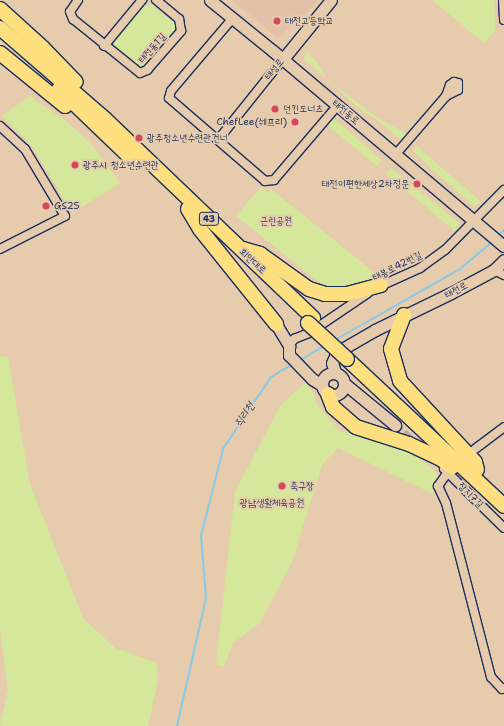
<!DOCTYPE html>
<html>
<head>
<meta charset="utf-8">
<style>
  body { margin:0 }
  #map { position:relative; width:504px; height:726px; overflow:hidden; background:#e6ccad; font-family:"Shantell Sans","Poor Story",sans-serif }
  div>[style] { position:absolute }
  .built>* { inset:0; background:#e3c1a8 }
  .green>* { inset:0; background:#d4e79b }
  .stream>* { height:2px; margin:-1px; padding:0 1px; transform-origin:1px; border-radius:1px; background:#87cae8 }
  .street-tunnel>* { height:8px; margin-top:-4px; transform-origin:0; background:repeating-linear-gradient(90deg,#bdad9d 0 8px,transparent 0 12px) }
  .roads { filter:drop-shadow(1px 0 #1b2f5e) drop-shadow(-1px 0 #1b2f5e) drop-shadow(0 1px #1b2f5e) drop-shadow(0 -1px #1b2f5e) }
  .street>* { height:8px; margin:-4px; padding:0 4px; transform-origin:4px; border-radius:4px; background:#e6ccad }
  .secondary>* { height:11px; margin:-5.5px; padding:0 5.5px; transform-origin:5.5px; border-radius:5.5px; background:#e6ccad }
  .secondary>.ring { margin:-5.5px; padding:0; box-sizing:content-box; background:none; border:11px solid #e6ccad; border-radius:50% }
  .highway>* { height:14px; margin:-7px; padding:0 7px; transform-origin:7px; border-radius:7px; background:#fedf80 }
  .bridges { filter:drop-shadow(1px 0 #1b2f5e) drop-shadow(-1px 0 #1b2f5e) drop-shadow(0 1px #1b2f5e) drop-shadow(0 -1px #1b2f5e) }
  .highway-bridge>* { height:14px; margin:-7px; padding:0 7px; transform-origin:7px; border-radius:7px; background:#fedf80 }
  .dots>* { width:11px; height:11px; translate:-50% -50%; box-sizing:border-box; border:2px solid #e6ccad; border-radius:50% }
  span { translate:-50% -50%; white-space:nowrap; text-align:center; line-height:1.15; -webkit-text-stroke:3.5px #e6ccad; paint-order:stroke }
  .shield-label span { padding:1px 3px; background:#e6ccad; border:1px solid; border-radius:3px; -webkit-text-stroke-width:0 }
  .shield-label { font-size:9px; color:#1b2f5e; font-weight:700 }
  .poi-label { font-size:10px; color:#1b2f5e }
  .left { translate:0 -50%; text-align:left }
  .right { translate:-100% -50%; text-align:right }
  .street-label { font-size:10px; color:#1b2f5e }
  .park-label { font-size:10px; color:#2e4164 }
  .water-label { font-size:11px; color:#263e6c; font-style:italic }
</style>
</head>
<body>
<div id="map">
  <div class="built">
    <div style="clip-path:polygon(232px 0,318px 0,303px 18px,292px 24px,282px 36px,276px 37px)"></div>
  </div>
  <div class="green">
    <div style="clip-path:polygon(432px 0,494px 0,495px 31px,484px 43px)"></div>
    <div style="clip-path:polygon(144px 5px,152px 5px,175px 23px,175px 30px,144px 68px,139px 68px,114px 47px,113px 42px)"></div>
    <div style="clip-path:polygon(307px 51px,320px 66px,326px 79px,381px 120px,407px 134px,401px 140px,376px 119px,363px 112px,304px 59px)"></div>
    <div style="clip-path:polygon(31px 95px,37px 102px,64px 119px,93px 146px,120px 183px,72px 213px,33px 147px,2px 116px)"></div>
    <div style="clip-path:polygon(332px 117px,382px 160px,377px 166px,326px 124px)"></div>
    <div style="clip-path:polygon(416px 145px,450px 175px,482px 202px,474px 206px,445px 181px,413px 151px)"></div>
    <div style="clip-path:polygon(391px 168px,459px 223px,455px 231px,386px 174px)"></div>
    <div style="clip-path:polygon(261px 187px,269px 193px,271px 189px,381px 278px,367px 284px,330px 291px,236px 216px)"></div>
    <div style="clip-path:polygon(0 356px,8px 357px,30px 484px,83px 618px,115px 648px,157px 663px,158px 680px,148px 726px,0 726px,8px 690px,0 630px)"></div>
    <div style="clip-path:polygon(306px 382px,314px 394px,317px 405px,340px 431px,411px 451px,438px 474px,433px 494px,338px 448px,322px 465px,292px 562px,260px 623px,233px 643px,224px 667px,216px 665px,235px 492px,280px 406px)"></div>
  </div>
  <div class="stream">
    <div style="left:498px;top:236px;width:8px;rotate:-45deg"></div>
    <div style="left:335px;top:340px;width:144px;rotate:-29.6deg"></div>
    <div style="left:460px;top:269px;width:42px;rotate:-40.2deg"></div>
    <div style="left:299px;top:361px;width:29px;rotate:-31deg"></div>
    <div style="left:177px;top:726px;width:131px;rotate:-77.2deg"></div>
    <div style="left:206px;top:598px;width:62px;rotate:-94.6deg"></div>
    <div style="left:201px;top:536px;width:90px;rotate:-75.8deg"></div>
    <div style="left:223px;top:449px;width:87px;rotate:-56.3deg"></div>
    <div style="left:271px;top:377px;width:26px;rotate:-31deg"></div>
  </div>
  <div class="street-tunnel">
    <div style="left:395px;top:425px;width:27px;rotate:42deg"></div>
  </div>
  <div class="roads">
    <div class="street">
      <div style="left:78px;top:0;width:14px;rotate:124deg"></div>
      <div style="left:70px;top:12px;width:8px;rotate:67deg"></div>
      <div style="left:73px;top:19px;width:86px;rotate:38.9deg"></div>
      <div style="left:140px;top:73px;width:8px;rotate:-23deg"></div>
      <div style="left:147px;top:70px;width:52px;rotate:-48.9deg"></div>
      <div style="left:181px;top:31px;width:12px;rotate:-99deg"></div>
      <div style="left:179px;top:19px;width:30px;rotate:-140deg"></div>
      <div style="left:503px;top:0;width:20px;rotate:87deg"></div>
      <div style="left:232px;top:19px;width:94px;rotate:130.3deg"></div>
      <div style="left:171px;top:91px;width:7px;rotate:106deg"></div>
      <div style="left:169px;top:98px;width:127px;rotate:40.8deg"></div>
      <div style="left:265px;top:181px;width:9px;rotate:-6deg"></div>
      <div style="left:274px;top:180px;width:99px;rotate:-49.5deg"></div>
      <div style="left:104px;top:46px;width:60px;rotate:-50.4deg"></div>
      <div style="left:0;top:126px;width:34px;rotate:43deg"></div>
      <div style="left:25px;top:149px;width:78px;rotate:59.2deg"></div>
      <div style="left:65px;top:216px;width:73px;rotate:153.1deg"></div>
      <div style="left:218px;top:140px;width:104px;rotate:-51.3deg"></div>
      <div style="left:396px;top:154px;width:77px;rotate:-49.2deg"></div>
      <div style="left:446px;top:96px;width:13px;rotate:-27deg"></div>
      <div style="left:458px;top:90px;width:7px;rotate:-90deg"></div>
      <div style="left:458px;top:83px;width:4px;rotate:-166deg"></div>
      <div style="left:454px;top:82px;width:5px;rotate:143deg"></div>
      <div style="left:450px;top:85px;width:12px;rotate:110deg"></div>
      <div style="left:494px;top:270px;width:11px;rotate:27deg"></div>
      <div style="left:378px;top:287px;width:46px;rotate:-24.3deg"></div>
      <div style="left:420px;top:268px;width:31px;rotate:-36deg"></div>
      <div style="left:445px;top:250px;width:84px;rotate:-45.5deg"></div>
      <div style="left:289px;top:346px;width:9px;rotate:-54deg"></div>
      <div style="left:294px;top:339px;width:16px;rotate:-22deg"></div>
      <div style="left:309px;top:333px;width:71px;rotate:-34.1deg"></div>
      <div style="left:475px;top:449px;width:36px;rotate:-37deg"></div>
      <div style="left:444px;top:469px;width:84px;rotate:44.5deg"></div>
      <div style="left:450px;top:469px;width:21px;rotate:125deg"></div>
      <div style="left:438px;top:486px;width:19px;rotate:65deg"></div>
      <div style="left:446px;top:503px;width:180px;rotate:75.5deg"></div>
      <div style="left:491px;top:677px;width:16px;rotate:47deg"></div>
      <div style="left:502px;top:689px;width:2px;rotate:-27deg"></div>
    </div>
    <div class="secondary">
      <div style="left:210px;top:0;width:81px;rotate:39deg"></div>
      <div style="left:273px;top:51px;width:302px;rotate:40.2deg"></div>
      <div style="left:283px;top:59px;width:76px;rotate:-50.9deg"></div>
      <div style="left:276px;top:324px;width:26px;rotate:59deg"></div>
      <div style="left:289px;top:346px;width:9px;rotate:90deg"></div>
      <div style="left:289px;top:355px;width:33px;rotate:46deg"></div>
      <div style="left:312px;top:379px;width:12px;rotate:31deg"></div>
      <div style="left:335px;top:372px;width:9px;rotate:-108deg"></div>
      <div style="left:332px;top:363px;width:12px;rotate:-66deg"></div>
      <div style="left:337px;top:352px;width:44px;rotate:-30.1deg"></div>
      <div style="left:375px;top:330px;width:85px;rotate:-26deg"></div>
      <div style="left:451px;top:293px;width:49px;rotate:-28.1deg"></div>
      <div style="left:494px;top:270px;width:14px;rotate:-45deg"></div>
      <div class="ring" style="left:322px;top:373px;width:11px;height:11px"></div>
      <div style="left:345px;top:384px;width:65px;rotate:39.4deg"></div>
    </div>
    <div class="highway">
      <div style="left:0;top:9px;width:58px;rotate:42.2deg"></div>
      <div style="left:43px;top:48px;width:47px;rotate:45.9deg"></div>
      <div style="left:0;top:28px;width:139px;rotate:40.9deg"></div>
      <div style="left:105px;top:119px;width:288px;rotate:43.7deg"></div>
      <div style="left:0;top:53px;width:84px;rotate:39.2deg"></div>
      <div style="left:59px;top:89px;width:105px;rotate:43.8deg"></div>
      <div style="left:188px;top:209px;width:23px;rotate:59deg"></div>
      <div style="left:200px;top:229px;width:122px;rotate:51.3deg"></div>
      <div style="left:243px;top:249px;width:18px;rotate:16deg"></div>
      <div style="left:260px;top:254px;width:60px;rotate:35.5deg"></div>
      <div style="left:309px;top:289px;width:17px;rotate:17deg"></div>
      <div style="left:325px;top:294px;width:22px"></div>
      <div style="left:347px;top:294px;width:35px;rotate:-15deg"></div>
      <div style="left:404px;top:315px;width:36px;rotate:111deg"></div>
      <div style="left:391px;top:349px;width:33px;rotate:74deg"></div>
      <div style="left:400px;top:381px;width:110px;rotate:47.2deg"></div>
      <div style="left:475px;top:462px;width:8px;rotate:76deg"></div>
      <div style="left:347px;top:359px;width:215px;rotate:43.1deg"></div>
      <div style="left:328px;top:394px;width:14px;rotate:69deg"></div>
      <div style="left:333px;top:407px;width:30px;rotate:41deg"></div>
      <div style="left:356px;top:427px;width:56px;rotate:17.8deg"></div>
      <div style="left:409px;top:444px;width:35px;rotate:25deg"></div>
      <div style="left:441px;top:459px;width:14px;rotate:36deg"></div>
    </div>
  </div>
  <div class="bridges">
    <div class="highway-bridge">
      <div style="left:308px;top:323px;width:53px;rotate:42.7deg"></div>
    </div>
  </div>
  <div class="dots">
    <div style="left:277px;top:21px;background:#d1495b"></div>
    <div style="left:275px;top:109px;background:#d1495b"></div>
    <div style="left:295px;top:122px;background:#d1495b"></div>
    <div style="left:139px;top:138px;background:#d1495b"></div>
    <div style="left:75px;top:165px;background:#d1495b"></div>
    <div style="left:417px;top:184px;background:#d1495b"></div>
    <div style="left:46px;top:206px;background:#d1495b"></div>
    <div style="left:282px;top:486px;background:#d1495b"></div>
  </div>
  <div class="shield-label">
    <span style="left:209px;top:219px">43</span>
  </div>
  <div class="poi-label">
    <span class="left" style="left:285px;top:21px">태전고등학교</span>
    <span class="left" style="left:283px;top:109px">던킨도너츠</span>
    <span class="right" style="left:287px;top:122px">ChefLee(쉐프리)</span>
    <span class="left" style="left:147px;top:138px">광주청소년수련관건너</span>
    <span class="left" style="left:83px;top:165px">광주시 청소년수련관</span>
    <span class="right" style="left:409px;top:184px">태전이편한세상2차정문</span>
    <span class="left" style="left:54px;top:206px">GS25</span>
    <span class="left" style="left:290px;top:486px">축구장</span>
  </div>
  <div class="street-label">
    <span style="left:152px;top:48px;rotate:-49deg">태전동1길</span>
    <span style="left:274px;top:69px;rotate:-51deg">태성로</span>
    <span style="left:346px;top:112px;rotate:40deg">태전동로</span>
    <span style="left:253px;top:261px;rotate:43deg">회안대로</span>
    <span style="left:397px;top:266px;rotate:-27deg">태봉로42번길</span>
    <span style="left:456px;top:290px;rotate:-28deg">태전로</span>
    <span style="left:471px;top:495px;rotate:45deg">장지7길</span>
  </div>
  <div class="park-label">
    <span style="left:276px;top:221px">근린공원</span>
    <span style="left:272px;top:503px">광남생활체육공원</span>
  </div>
  <div class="water-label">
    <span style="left:245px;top:415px;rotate:-57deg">직리천</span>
  </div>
</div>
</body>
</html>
